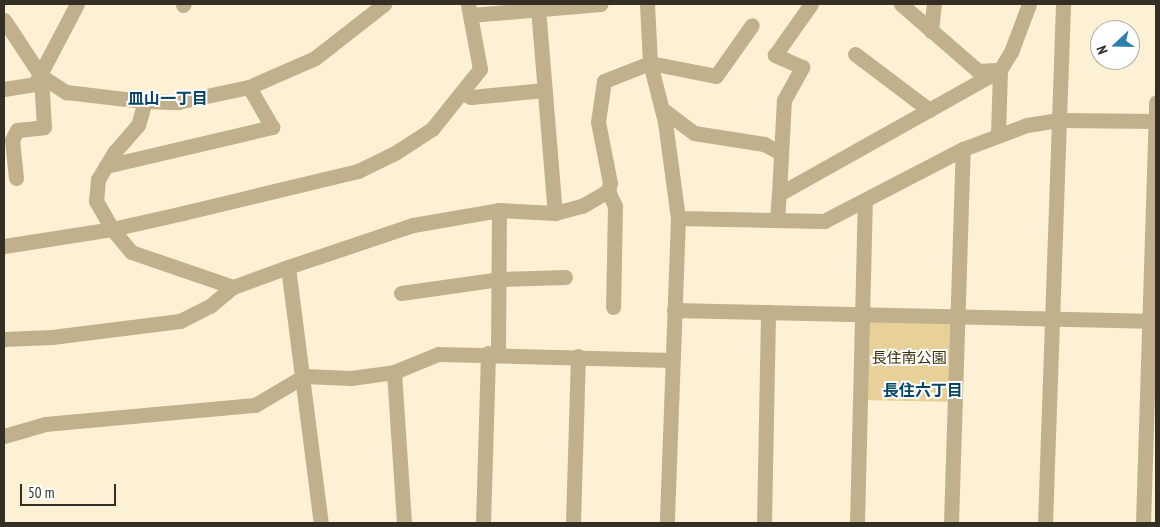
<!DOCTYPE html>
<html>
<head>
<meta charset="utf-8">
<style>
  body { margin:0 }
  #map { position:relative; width:1160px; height:527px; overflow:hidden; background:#fcf1d5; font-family:"PT Sans Narrow","Noto Sans JP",sans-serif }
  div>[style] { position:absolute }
  .green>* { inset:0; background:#e8d199 }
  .minor>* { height:15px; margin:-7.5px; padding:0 7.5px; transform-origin:7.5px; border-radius:7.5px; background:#c0b18c }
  span { translate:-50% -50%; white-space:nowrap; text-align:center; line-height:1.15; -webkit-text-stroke:4px #fff; paint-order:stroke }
  .park-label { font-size:15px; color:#3e3006 }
  .neighbourhood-label { font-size:16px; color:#064565; font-weight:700 }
  .frame { position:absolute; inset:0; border:5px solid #332f25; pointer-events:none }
  .north { position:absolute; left:1090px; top:20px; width:50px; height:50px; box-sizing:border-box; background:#fff; border:1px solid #adaca8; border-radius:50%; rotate:249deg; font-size:14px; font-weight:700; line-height:20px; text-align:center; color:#332f25 }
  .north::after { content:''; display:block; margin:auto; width:18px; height:22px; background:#2d7fb0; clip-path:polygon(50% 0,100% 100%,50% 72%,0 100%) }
  .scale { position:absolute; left:20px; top:484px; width:96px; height:22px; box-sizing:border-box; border:2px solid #332f25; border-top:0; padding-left:6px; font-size:15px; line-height:18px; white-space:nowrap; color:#332f25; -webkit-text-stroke:4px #fff; paint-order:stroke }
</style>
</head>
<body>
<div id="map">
  <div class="green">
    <div style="clip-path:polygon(862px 314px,957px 316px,956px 402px,861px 400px)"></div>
  </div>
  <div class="minor">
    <div style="left:647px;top:4px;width:59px;rotate:87.1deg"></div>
    <div style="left:650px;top:63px;width:61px;rotate:75.7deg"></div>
    <div style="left:665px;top:122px;width:97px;rotate:82.3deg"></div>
    <div style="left:678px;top:218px;width:305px;rotate:92.1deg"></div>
    <div style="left:901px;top:4px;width:102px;rotate:41deg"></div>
    <div style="left:978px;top:71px;width:22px;rotate:-3deg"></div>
    <div style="left:1000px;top:70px;width:65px;rotate:91.8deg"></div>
    <div style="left:183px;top:5px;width:1px;rotate:-45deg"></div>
    <div style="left:538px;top:8px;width:206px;rotate:85.3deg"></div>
    <div style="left:470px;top:15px;width:131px;rotate:-4.8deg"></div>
    <div style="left:4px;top:20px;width:67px;rotate:56.5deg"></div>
    <div style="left:41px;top:76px;width:30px;rotate:33deg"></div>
    <div style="left:66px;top:92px;width:78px;rotate:6.7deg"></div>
    <div style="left:143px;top:101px;width:35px;rotate:2deg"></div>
    <div style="left:178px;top:102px;width:73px;rotate:-11.9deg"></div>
    <div style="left:249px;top:87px;width:72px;rotate:-23.7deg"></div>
    <div style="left:315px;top:58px;width:88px;rotate:-38deg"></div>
    <div style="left:931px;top:31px;width:27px;rotate:-84deg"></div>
    <div style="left:855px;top:54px;width:93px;rotate:37.1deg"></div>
    <div style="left:4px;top:89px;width:31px;rotate:-9deg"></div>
    <div style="left:35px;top:84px;width:90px;rotate:-62.3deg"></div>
    <div style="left:462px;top:93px;width:10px;rotate:24deg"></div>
    <div style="left:471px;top:97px;width:74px;rotate:-5.4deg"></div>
    <div style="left:145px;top:101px;width:25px;rotate:106deg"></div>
    <div style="left:138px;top:125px;width:35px;rotate:131deg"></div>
    <div style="left:115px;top:151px;width:33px;rotate:121deg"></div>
    <div style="left:98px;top:179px;width:22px;rotate:95deg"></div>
    <div style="left:96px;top:201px;width:32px;rotate:60deg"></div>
    <div style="left:112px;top:229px;width:30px;rotate:50deg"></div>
    <div style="left:131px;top:252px;width:108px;rotate:18.9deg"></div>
    <div style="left:233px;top:287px;width:59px;rotate:-20deg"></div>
    <div style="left:288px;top:267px;width:258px;rotate:82.7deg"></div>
    <div style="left:662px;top:109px;width:40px;rotate:37deg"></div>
    <div style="left:694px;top:133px;width:71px;rotate:8.9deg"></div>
    <div style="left:764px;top:144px;width:19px;rotate:28deg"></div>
    <div style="left:106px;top:166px;width:171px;rotate:-13.2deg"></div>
    <div style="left:272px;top:127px;width:46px;rotate:-119.9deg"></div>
    <div style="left:16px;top:178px;width:38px;rotate:-96deg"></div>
    <div style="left:12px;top:140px;width:11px;rotate:-63deg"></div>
    <div style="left:17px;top:130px;width:27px;rotate:-6deg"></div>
    <div style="left:44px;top:127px;width:51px;rotate:-93.4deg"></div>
    <div style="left:608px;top:191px;width:17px;rotate:65deg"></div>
    <div style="left:615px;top:206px;width:101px;rotate:91.1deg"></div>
    <div style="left:779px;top:194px;width:94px;rotate:-87deg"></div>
    <div style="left:784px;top:100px;width:38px;rotate:-61deg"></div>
    <div style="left:802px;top:67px;width:30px;rotate:-156deg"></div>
    <div style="left:775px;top:55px;width:62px;rotate:-54.8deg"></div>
    <div style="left:678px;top:218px;width:146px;rotate:1.2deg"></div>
    <div style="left:824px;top:221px;width:157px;rotate:-27.4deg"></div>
    <div style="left:963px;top:149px;width:68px;rotate:-20.6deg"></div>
    <div style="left:1027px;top:125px;width:31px;rotate:-9deg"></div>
    <div style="left:1058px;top:120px;width:98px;rotate:0.6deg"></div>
    <div style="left:777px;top:220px;width:26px;rotate:-86deg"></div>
    <div style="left:779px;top:194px;width:253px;rotate:-29.3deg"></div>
    <div style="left:1000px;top:70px;width:21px;rotate:-59deg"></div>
    <div style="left:1011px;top:52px;width:51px;rotate:-69.4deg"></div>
    <div style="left:4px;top:246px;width:109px;rotate:-8.9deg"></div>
    <div style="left:112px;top:229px;width:73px;rotate:-12.7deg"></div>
    <div style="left:183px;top:213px;width:180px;rotate:-13.5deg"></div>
    <div style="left:358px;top:171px;width:41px;rotate:-25.9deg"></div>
    <div style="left:395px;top:153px;width:44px;rotate:-33deg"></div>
    <div style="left:432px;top:129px;width:77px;rotate:-51.3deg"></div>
    <div style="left:480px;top:69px;width:66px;rotate:-100.5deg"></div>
    <div style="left:288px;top:267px;width:132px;rotate:-18.6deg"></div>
    <div style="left:413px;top:225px;width:87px;rotate:-9.9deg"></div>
    <div style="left:499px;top:210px;width:56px;rotate:3.1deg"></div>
    <div style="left:555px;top:213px;width:28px;rotate:-15deg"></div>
    <div style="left:582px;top:206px;width:30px;rotate:-30deg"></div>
    <div style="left:608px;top:191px;width:8px;rotate:-76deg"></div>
    <div style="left:610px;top:183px;width:62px;rotate:-101.1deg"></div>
    <div style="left:598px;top:122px;width:41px;rotate:-81.7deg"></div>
    <div style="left:604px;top:81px;width:49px;rotate:-21.4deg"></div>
    <div style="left:650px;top:63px;width:67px;rotate:11.1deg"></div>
    <div style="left:716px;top:76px;width:62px;rotate:-54.8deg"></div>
    <div style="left:401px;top:293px;width:99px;rotate:-8.1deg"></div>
    <div style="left:499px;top:279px;width:66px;rotate:-1.7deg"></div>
    <div style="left:674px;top:310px;width:482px;rotate:1.3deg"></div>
    <div style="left:4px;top:339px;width:48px;rotate:-2.4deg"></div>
    <div style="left:52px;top:337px;width:129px;rotate:-7.1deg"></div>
    <div style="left:180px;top:321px;width:34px;rotate:-27deg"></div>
    <div style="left:210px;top:306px;width:30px;rotate:-40deg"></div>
    <div style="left:498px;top:353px;width:143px;rotate:-89.6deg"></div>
    <div style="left:394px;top:372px;width:151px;rotate:86.2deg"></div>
    <div style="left:4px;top:436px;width:43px;rotate:-16.3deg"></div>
    <div style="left:45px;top:424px;width:211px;rotate:-5.2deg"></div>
    <div style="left:255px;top:405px;width:57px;rotate:-30.6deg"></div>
    <div style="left:304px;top:376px;width:47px;rotate:2.4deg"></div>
    <div style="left:351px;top:378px;width:43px;rotate:-7.9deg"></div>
    <div style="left:394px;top:372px;width:48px;rotate:-22.2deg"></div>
    <div style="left:438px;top:354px;width:233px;rotate:1.5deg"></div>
    <div style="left:483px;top:523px;width:170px;rotate:-88.3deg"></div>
    <div style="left:573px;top:523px;width:167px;rotate:-88.3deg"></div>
    <div style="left:764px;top:523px;width:211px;rotate:-88.9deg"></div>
    <div style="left:857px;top:523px;width:321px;rotate:-88.6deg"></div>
    <div style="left:951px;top:523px;width:374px;rotate:-88.2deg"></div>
    <div style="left:1045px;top:523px;width:519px;rotate:-88.01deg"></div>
    <div style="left:1143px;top:523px;width:421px;rotate:-88.2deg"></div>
  </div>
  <div class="park-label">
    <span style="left:909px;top:358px">長住南公園</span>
  </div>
  <div class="neighbourhood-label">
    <span style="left:168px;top:98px">皿山一丁目</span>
    <span style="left:923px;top:390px">長住六丁目</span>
  </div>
  <div class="frame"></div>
  <div class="north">N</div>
  <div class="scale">50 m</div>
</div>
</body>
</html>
